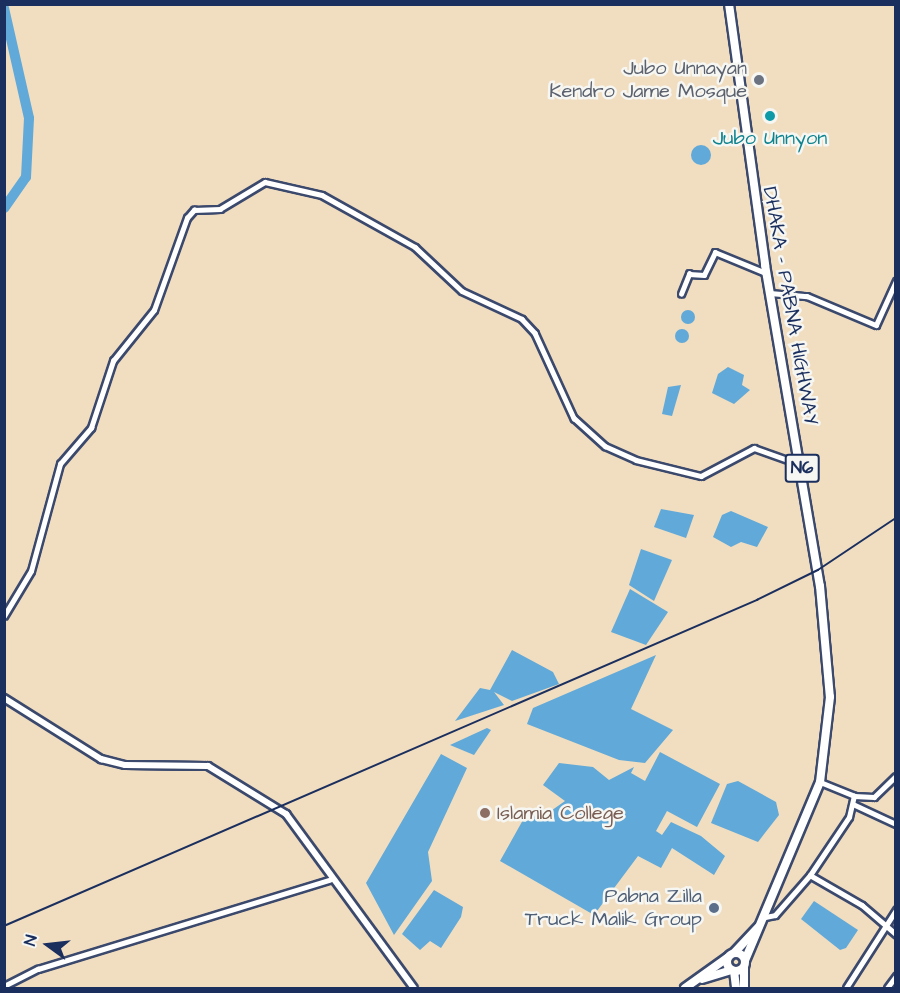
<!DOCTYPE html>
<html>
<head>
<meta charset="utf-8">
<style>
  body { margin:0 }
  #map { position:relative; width:900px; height:993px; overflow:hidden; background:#f1ddc0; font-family:"Architects Daughter",sans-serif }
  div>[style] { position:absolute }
  .water>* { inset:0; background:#60a9d8 }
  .round { border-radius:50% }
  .river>* { height:10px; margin:-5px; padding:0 5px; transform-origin:5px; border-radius:5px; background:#60a9d8 }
  .roads { filter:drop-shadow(2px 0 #3b496d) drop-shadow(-2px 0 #3b496d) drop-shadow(0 2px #3b496d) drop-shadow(0 -2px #3b496d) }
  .minor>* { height:4.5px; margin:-2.25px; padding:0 2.25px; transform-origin:2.25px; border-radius:2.25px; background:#fff }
  .tertiary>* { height:5px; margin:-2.5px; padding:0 2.5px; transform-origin:2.5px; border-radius:2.5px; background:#fff }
  .secondary>* { height:6px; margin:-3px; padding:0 3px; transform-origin:3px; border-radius:3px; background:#fff }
  .trunk>* { height:8px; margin:-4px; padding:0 4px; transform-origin:4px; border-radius:4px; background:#fff }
  .trunk>.ring { margin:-4px; padding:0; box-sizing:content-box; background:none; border:8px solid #fff; border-radius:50% }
  .rail>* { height:1.5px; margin:-0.75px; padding:0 0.75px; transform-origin:0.75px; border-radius:0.75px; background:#1b2f5e }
  .dots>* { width:16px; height:16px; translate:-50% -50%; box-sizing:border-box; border:3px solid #f6f6f2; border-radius:50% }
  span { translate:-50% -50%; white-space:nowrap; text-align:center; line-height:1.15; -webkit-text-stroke:5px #f6f6f2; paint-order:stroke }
  .shield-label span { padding:2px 4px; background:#f6f6f2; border:2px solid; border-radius:4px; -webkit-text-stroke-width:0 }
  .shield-label { font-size:18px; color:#1b2f5e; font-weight:700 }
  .worship-label { font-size:20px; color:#5b616d }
  .right { translate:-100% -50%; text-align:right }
  .culture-label { font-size:20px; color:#0d838f }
  .street-label { font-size:20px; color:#1b2f5e }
  .education-label { font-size:20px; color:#785e54 }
  .left { translate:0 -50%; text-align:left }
  .service-label { font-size:20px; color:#4e5e75 }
  .frame { position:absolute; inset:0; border:6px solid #1b2f5e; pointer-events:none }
  .north { position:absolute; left:18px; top:915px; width:60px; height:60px; -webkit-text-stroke:4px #f6f6f2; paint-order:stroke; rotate:285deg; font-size:16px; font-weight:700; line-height:24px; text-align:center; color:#1b2f5e }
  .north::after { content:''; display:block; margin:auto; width:21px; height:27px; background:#1b2f5e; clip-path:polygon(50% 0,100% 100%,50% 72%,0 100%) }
</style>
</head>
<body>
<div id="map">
  <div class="water">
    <div class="round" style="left:691px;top:145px;width:20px;height:20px"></div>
    <div class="round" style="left:681px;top:310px;width:14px;height:14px"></div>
    <div class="round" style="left:675px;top:329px;width:14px;height:14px"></div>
    <div style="clip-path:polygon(728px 367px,744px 375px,742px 385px,750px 390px,734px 404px,712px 393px,718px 374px)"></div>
    <div style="clip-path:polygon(681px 385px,672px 416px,662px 414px,668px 387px)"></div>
    <div style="clip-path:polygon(661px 509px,694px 515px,686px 538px,654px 527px)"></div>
    <div style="clip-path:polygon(731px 511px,768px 527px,757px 547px,741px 542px,731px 547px,713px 537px,722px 515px)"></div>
    <div style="clip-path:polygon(641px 549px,672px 560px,654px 601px,629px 585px)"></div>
    <div style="clip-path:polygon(630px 589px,668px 612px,646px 645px,611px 632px)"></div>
    <div style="clip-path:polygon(512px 650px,553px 672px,559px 684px,512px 701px,494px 692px,504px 705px,455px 721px,480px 688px,490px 690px)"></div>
    <div style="clip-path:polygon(656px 655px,631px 709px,673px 730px,645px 763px,619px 760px,527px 724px,533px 708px)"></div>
    <div style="clip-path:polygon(487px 728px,491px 730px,474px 755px,450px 745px)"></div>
    <div style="clip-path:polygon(660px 752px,720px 784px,697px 827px,667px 811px,656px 831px,662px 835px,671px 822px,701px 836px,725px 856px,714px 875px,672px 848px,661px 868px,638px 856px,594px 915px,500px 861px,528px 811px,548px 813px,565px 801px,543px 785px,559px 763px,593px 767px,609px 780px,634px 767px,631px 773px,645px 781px)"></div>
    <div style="clip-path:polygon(441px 754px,467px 768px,428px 852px,432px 881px,394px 935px,366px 883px)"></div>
    <div style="clip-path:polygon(738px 781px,776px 802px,779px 815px,758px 842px,711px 823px,727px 784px)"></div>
    <div style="clip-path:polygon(434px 890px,463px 907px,461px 917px,441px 948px,430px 941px,420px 950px,402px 934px)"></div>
    <div style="clip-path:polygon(814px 901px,858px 930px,846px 948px,840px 950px,801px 919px)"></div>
  </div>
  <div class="river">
    <div style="left:4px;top:8px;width:113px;rotate:77.2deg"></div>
    <div style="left:29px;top:118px;width:59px;rotate:92.9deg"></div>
    <div style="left:26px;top:177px;width:38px;rotate:125deg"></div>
  </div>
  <div class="roads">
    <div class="minor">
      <div style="left:770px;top:293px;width:37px;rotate:5deg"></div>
      <div style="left:807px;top:296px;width:75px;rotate:22.8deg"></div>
      <div style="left:876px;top:325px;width:48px;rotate:-65.6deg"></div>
      <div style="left:681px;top:294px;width:22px;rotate:-68deg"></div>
      <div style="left:689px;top:274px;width:15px;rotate:4deg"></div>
      <div style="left:704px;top:275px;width:25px;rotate:-64deg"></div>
      <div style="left:715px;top:252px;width:55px;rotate:22.4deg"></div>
      <div style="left:4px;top:616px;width:52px;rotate:-59deg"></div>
      <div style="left:31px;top:571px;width:111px;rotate:-74.8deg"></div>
      <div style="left:60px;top:464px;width:48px;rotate:-49.3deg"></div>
      <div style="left:91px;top:428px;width:71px;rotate:-71.8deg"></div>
      <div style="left:113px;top:361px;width:65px;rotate:-51.2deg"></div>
      <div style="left:154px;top:310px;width:98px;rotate:-70.3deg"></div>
      <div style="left:187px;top:218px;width:11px;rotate:-49deg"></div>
      <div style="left:194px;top:210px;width:26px;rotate:-2deg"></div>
      <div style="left:220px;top:209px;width:52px;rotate:-31deg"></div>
      <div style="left:265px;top:182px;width:58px;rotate:12.8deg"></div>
      <div style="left:322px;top:195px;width:107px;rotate:29.2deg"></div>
      <div style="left:415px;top:247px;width:64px;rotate:43.1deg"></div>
      <div style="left:462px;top:291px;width:66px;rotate:25deg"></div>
      <div style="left:522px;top:319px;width:19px;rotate:47deg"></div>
      <div style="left:535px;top:333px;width:94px;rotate:65.4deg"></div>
      <div style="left:574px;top:418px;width:42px;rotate:42.1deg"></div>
      <div style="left:605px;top:446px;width:34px;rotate:24deg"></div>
      <div style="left:636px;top:460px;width:67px;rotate:13.8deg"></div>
      <div style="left:701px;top:476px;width:60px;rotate:-27.8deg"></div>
      <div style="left:754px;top:448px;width:48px;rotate:19.6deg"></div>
      <div style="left:853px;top:804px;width:47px;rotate:24.9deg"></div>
      <div style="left:810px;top:875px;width:60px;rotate:30deg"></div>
      <div style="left:862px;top:905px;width:45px;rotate:40.5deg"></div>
      <div style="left:4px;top:986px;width:38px;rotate:-27deg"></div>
      <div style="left:38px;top:969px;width:305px;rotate:-17deg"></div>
      <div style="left:846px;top:988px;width:93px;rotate:-57.3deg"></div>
      <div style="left:887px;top:988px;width:15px;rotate:-53deg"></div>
    </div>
    <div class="tertiary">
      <div style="left:820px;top:782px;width:37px;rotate:22deg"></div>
      <div style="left:765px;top:917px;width:10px;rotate:-11deg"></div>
      <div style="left:775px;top:915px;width:53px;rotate:-48.8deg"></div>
      <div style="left:810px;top:875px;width:70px;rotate:-56.1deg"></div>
      <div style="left:849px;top:817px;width:22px;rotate:-77deg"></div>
      <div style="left:854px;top:796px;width:20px;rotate:3deg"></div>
      <div style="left:874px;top:797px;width:30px;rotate:-44deg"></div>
    </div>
    <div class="secondary">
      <div style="left:4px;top:698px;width:115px;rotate:32.2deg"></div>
      <div style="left:101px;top:759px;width:25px;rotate:14deg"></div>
      <div style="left:125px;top:765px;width:83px;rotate:0.7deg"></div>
      <div style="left:208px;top:766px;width:92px;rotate:31.6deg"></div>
      <div style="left:286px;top:814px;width:216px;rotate:53.7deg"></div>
    </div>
    <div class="trunk">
      <div style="left:729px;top:4px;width:263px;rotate:82.1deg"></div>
      <div style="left:765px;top:265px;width:326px;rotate:80.3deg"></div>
      <div style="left:820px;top:586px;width:111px;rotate:84.9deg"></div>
      <div style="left:830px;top:697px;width:86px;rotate:96.7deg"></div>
      <div style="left:820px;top:782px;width:193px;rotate:112.8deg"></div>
      <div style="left:735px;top:952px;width:34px;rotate:-47deg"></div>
      <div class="ring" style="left:727px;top:953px;width:10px;height:10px"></div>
      <div style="left:744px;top:968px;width:20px;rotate:90deg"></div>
      <div style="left:734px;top:971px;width:17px;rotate:83deg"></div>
      <div style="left:702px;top:979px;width:30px;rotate:-17deg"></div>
      <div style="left:685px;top:988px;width:52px;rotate:-35.5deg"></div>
    </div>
  </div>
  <div class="rail">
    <div style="left:4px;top:926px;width:821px;rotate:-23.41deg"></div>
    <div style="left:757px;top:600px;width:68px;rotate:-26.2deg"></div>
    <div style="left:818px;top:570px;width:94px;rotate:-33.7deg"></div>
  </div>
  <div class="dots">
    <div style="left:759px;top:80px;background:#6b7280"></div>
    <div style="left:770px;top:116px;background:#0f9aa8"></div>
    <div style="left:485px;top:813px;background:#8d6e63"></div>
    <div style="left:714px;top:908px;background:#5c6f8a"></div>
  </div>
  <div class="shield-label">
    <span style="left:802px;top:468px">N6</span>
  </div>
  <div class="worship-label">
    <span class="right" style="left:747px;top:80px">Jubo Unnayan<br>Kendro Jame Mosque</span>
  </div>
  <div class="culture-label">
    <span style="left:770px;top:138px">Jubo Unnyon</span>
  </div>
  <div class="street-label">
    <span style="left:790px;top:306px;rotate:80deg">DHAKA - PABNA HIGHWAY</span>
  </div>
  <div class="education-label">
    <span class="left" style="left:497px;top:813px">Islamia College</span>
  </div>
  <div class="service-label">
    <span class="right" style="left:702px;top:908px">Pabna Zilla<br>Truck Malik Group</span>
  </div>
  <div class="frame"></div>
  <div class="north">N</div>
</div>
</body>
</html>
